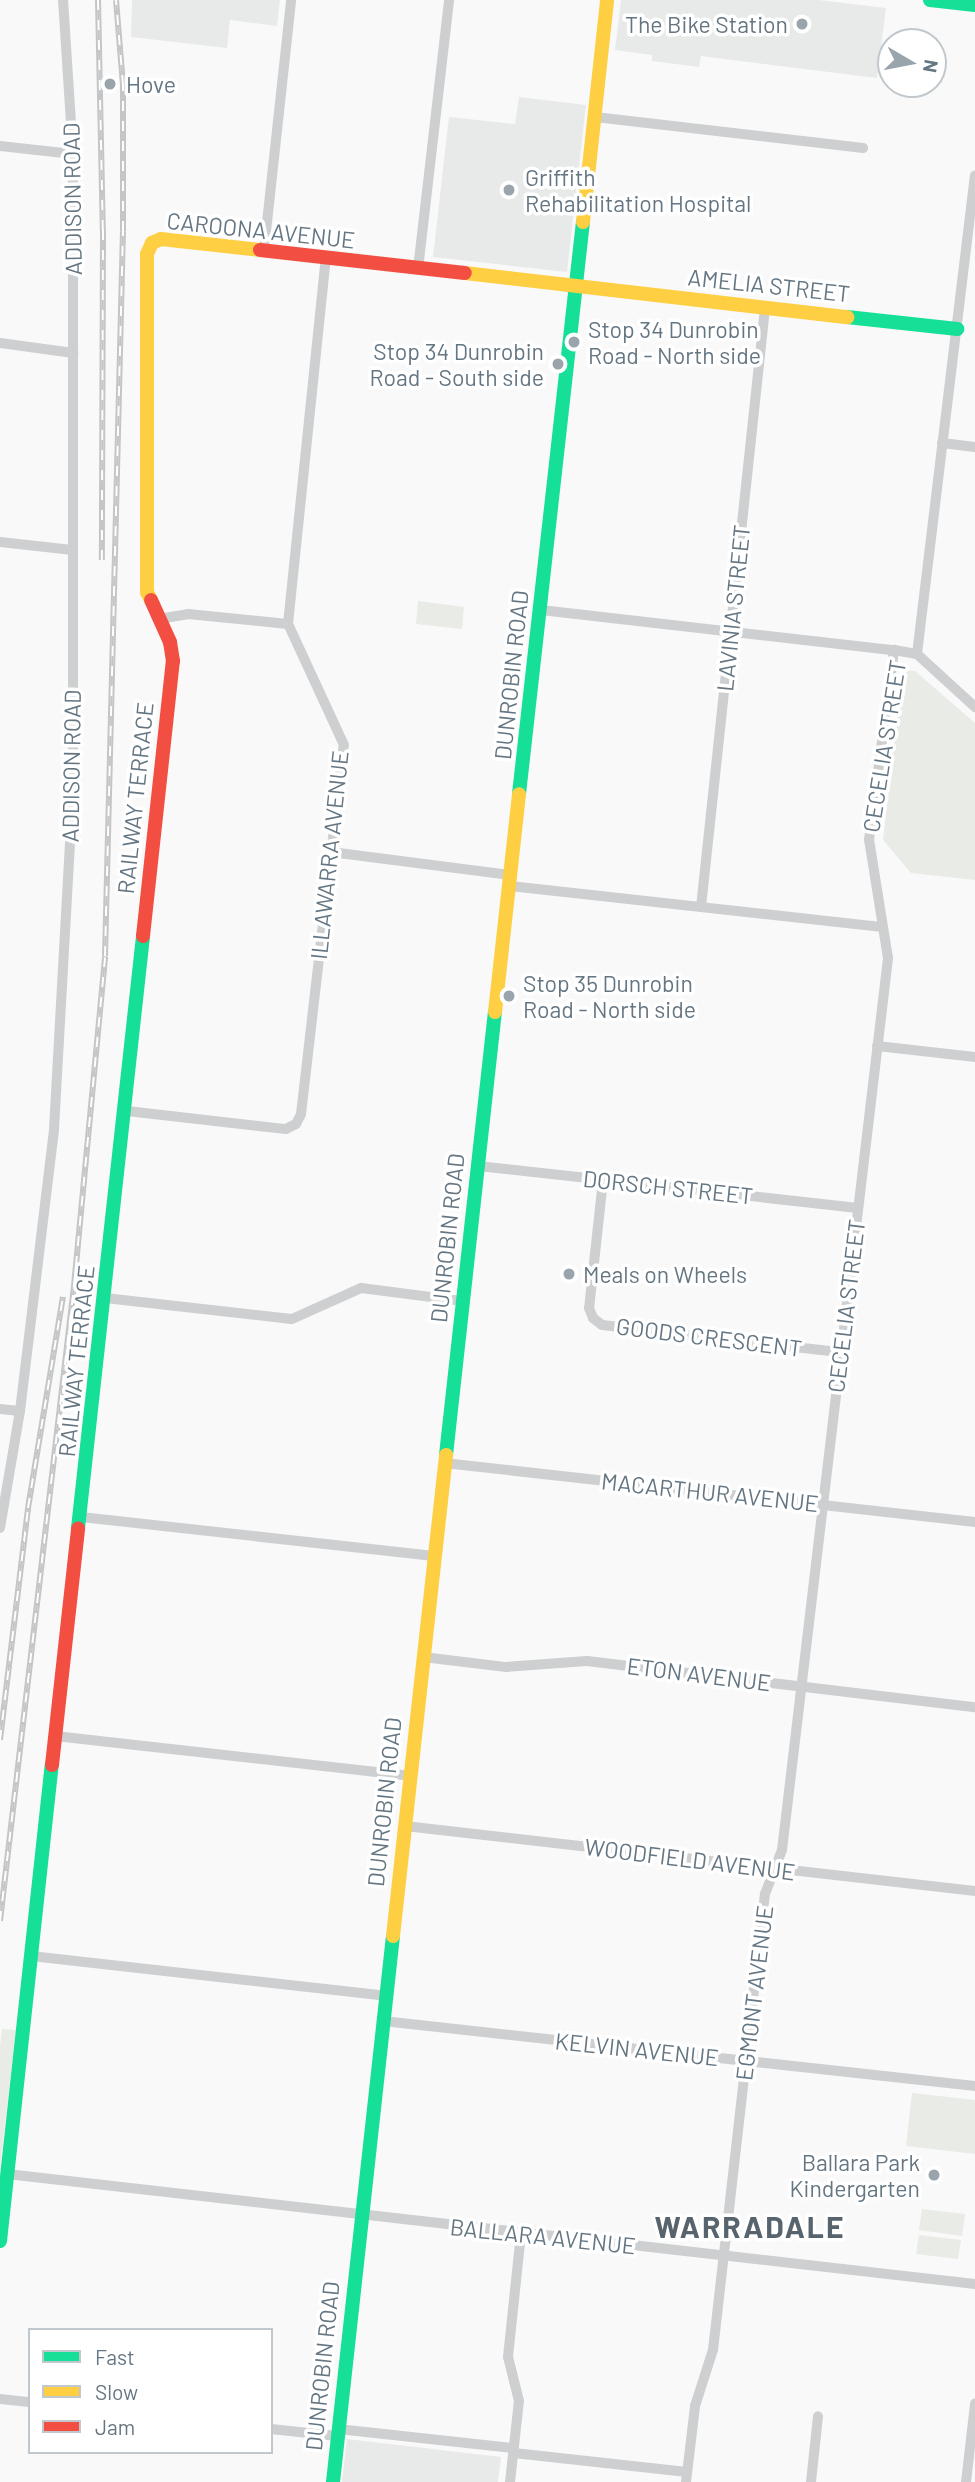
<!DOCTYPE html>
<html>
<head>
<meta charset="utf-8">
<style>
  body { margin:0 }
  #map { position:relative; width:975px; height:2482px; overflow:hidden; background:#f9f9f9; font-family:Barlow,sans-serif }
  div>[style] { position:absolute }
  .built>* { inset:0; background:#e8e9e9 }
  .green>* { inset:0; background:#e8ebe6 }
  .street>* { height:10px; margin:-5px; padding:0 5px; transform-origin:5px; border-radius:5px; background:#cecfd0 }
  .fast>* { height:14px; margin:-7px; padding:0 7px; transform-origin:7px; border-radius:7px; background:#16e098 }
  .slow>* { height:14px; margin:-7px; padding:0 7px; transform-origin:7px; border-radius:7px; background:#ffcf43 }
  .jam>* { height:14px; margin:-7px; padding:0 7px; transform-origin:7px; border-radius:7px; background:#f24e42 }
  .rail>* { height:6px; margin-top:-3px; transform-origin:0; background:repeating-linear-gradient(90deg,#fff 0 10px,#c3c5c6 0 20px); box-sizing:border-box; border-block:2px solid #c3c5c6 }
  .dots>* { width:19px; height:19px; translate:-50% -50%; box-sizing:border-box; border:4px solid #fff; border-radius:50% }
  span { translate:-50% -50%; white-space:nowrap; text-align:center; line-height:1.15; -webkit-text-stroke:7px #fff; paint-order:stroke }
  .poi-label { font-size:23px; color:#657683 }
  .right { translate:-100% -50%; text-align:right }
  .left { translate:0 -50%; text-align:left }
  .street-label { font-size:23px; color:#657683 }
  .district-label { font-size:30px; color:#57646e; font-weight:700; letter-spacing:2px }
  .legend { position:absolute; left:28px; top:2328px; width:245px; height:126px; box-sizing:border-box; background:#fff; border:2px solid #c1c8cd; margin:0; padding:9px 12px; list-style:none; font-size:21px; color:#657683 }
  .legend li { display:flex; align-items:center; gap:14px; height:35px }
  .legend b { width:35px; border:2px solid #c1c8cd }
  .north { position:absolute; left:877px; top:28px; width:70px; height:70px; box-sizing:border-box; background:#fff; border:2px solid #c1c8cd; border-radius:50%; rotate:100deg; font-size:19px; font-weight:700; line-height:28px; text-align:center; color:#657683 }
  .north::after { content:''; display:block; margin:auto; width:24px; height:32px; background:#99a4ac; clip-path:polygon(50% 0,100% 100%,50% 72%,0 100%) }
</style>
</head>
<body>
<div id="map">
  <div class="built">
    <div style="clip-path:polygon(132px 0,280px 0,277px 26px,230px 20px,227px 48px,131px 37px)"></div>
    <div style="clip-path:polygon(621px 0,819px 0,886px 8px,877px 78px,701px 56px,699px 67px,652px 61px,652px 55px,615px 50px)"></div>
    <div style="clip-path:polygon(519px 97px,586px 105px,567px 272px,433px 257px,449px 117px,515px 124px)"></div>
    <div style="clip-path:polygon(347px 2439px,501px 2457px,498px 2482px,342px 2482px)"></div>
  </div>
  <div class="green">
    <div style="clip-path:polygon(418px 601px,464px 607px,462px 629px,416px 624px)"></div>
    <div style="clip-path:polygon(903px 670px,915px 671px,975px 723px,975px 880px,911px 873px,883px 840px)"></div>
    <div style="clip-path:polygon(2px 2029px,16px 2030px,0 2167px,0 2047px)"></div>
    <div style="clip-path:polygon(912px 2093px,975px 2100px,975px 2154px,906px 2146px)"></div>
    <div style="clip-path:polygon(922px 2209px,965px 2214px,962px 2236px,919px 2230px)"></div>
    <div style="clip-path:polygon(919px 2235px,961px 2240px,958px 2259px,916px 2254px)"></div>
  </div>
  <div class="street">
    <div style="left:595px;top:117px;width:270px;rotate:6.6deg"></div>
    <div style="left:0;top:146px;width:73px;rotate:6.3deg"></div>
    <div style="left:264px;top:250px;width:251px;rotate:-83.8deg"></div>
    <div style="left:418px;top:269px;width:271px;rotate:-83.4deg"></div>
    <div style="left:0;top:343px;width:74px;rotate:7.8deg"></div>
    <div style="left:942px;top:443px;width:33px;rotate:7deg"></div>
    <div style="left:0;top:542px;width:73px;rotate:6.3deg"></div>
    <div style="left:541px;top:610px;width:355px;rotate:6.5deg"></div>
    <div style="left:158px;top:619px;width:30px;rotate:-9deg"></div>
    <div style="left:188px;top:614px;width:100px;rotate:5.7deg"></div>
    <div style="left:917px;top:654px;width:79px;rotate:42.4deg"></div>
    <div style="left:331px;top:852px;width:181px;rotate:7.3deg"></div>
    <div style="left:510px;top:886px;width:375px;rotate:6.3deg"></div>
    <div style="left:701px;top:907px;width:602px;rotate:-83.9deg"></div>
    <div style="left:877px;top:1046px;width:99px;rotate:6.4deg"></div>
    <div style="left:127px;top:1111px;width:160px;rotate:6.5deg"></div>
    <div style="left:286px;top:1129px;width:11px;rotate:-27deg"></div>
    <div style="left:296px;top:1124px;width:11px;rotate:-63deg"></div>
    <div style="left:301px;top:1114px;width:371px;rotate:-83.4deg"></div>
    <div style="left:344px;top:745px;width:133px;rotate:-114.8deg"></div>
    <div style="left:288px;top:624px;width:368px;rotate:-84.1deg"></div>
    <div style="left:478px;top:1166px;width:382px;rotate:6.3deg"></div>
    <div style="left:603px;top:1180px;width:129px;rotate:96.2deg"></div>
    <div style="left:589px;top:1308px;width:11px;rotate:68deg"></div>
    <div style="left:593px;top:1318px;width:11px;rotate:38deg"></div>
    <div style="left:602px;top:1325px;width:240px;rotate:6.5deg"></div>
    <div style="left:105px;top:1298px;width:188px;rotate:6.4deg"></div>
    <div style="left:292px;top:1319px;width:76px;rotate:-24.2deg"></div>
    <div style="left:361px;top:1288px;width:103px;rotate:7.3deg"></div>
    <div style="left:0;top:1409px;width:20px;rotate:6deg"></div>
    <div style="left:444px;top:1463px;width:534px;rotate:6.34deg"></div>
    <div style="left:81px;top:1517px;width:355px;rotate:6.3deg"></div>
    <div style="left:0;top:1528px;width:119px;rotate:-80.3deg"></div>
    <div style="left:20px;top:1411px;width:284px;rotate:-83.1deg"></div>
    <div style="left:54px;top:1129px;width:343px;rotate:-86.8deg"></div>
    <div style="left:73px;top:787px;width:633px;rotate:-90deg"></div>
    <div style="left:73px;top:154px;width:154px;rotate:-93.7deg"></div>
    <div style="left:423px;top:1657px;width:84px;rotate:6.9deg"></div>
    <div style="left:506px;top:1667px;width:81px;rotate:-4.2deg"></div>
    <div style="left:587px;top:1661px;width:391px;rotate:6.8deg"></div>
    <div style="left:55px;top:1736px;width:357px;rotate:6.4deg"></div>
    <div style="left:405px;top:1826px;width:574px;rotate:6.51deg"></div>
    <div style="left:31px;top:1956px;width:357px;rotate:6.4deg"></div>
    <div style="left:383px;top:2021px;width:596px;rotate:6.27deg"></div>
    <div style="left:7px;top:2174px;width:974px;rotate:6.48deg"></div>
    <div style="left:0;top:2399px;width:30px;rotate:6deg"></div>
    <div style="left:271px;top:2429px;width:66px;rotate:6.1deg"></div>
    <div style="left:338px;top:2429px;width:177px;rotate:6.2deg"></div>
    <div style="left:514px;top:2453px;width:174px;rotate:6.3deg"></div>
    <div style="left:510px;top:2482px;width:81px;rotate:-83.7deg"></div>
    <div style="left:519px;top:2401px;width:45px;rotate:-104deg"></div>
    <div style="left:508px;top:2357px;width:125px;rotate:-84deg"></div>
    <div style="left:686px;top:2482px;width:77px;rotate:-83.2deg"></div>
    <div style="left:695px;top:2406px;width:59px;rotate:-72.2deg"></div>
    <div style="left:713px;top:2350px;width:459px;rotate:-83.5deg"></div>
    <div style="left:765px;top:1894px;width:47px;rotate:-68.9deg"></div>
    <div style="left:782px;top:1850px;width:898px;rotate:-83.22deg"></div>
    <div style="left:888px;top:958px;width:120px;rotate:-99.1deg"></div>
    <div style="left:869px;top:840px;width:192px;rotate:-82.5deg"></div>
    <div style="left:894px;top:650px;width:23px;rotate:10deg"></div>
    <div style="left:917px;top:654px;width:482px;rotate:-83.1deg"></div>
    <div style="left:811px;top:2482px;width:66px;rotate:-83.9deg"></div>
    <div style="left:966px;top:2482px;width:79px;rotate:-83.4deg"></div>
  </div>
  <div class="fast">
    <div style="left:930px;top:0;width:45px;rotate:6.3deg"></div>
    <div style="left:847px;top:317px;width:111px;rotate:6.2deg"></div>
    <div style="left:519px;top:794px;width:576px;rotate:-83.62deg"></div>
    <div style="left:446px;top:1455px;width:446px;rotate:-83.7deg"></div>
    <div style="left:78px;top:1528px;width:596px;rotate:-83.73deg"></div>
    <div style="left:0;top:2241px;width:479px;rotate:-83.8deg"></div>
    <div style="left:333px;top:2482px;width:549px;rotate:-83.73deg"></div>
  </div>
  <div class="slow">
    <div style="left:583px;top:222px;width:223px;rotate:-83.8deg"></div>
    <div style="left:465px;top:273px;width:385px;rotate:6.6deg"></div>
    <div style="left:151px;top:600px;width:9px;rotate:-117deg"></div>
    <div style="left:147px;top:592px;width:338px;rotate:-90deg"></div>
    <div style="left:147px;top:254px;width:12px;rotate:-66deg"></div>
    <div style="left:152px;top:243px;width:10px;rotate:-24deg"></div>
    <div style="left:161px;top:239px;width:100px;rotate:6.3deg"></div>
    <div style="left:495px;top:1012px;width:219px;rotate:-83.7deg"></div>
    <div style="left:393px;top:1936px;width:484px;rotate:-83.7deg"></div>
  </div>
  <div class="jam">
    <div style="left:260px;top:250px;width:206px;rotate:6.4deg"></div>
    <div style="left:143px;top:936px;width:277px;rotate:-83.8deg"></div>
    <div style="left:173px;top:661px;width:19px;rotate:-99deg"></div>
    <div style="left:170px;top:642px;width:46px;rotate:-114.3deg"></div>
    <div style="left:52px;top:1765px;width:238px;rotate:-83.7deg"></div>
  </div>
  <div class="rail">
    <div style="left:98px;top:0;width:230px;rotate:88.8deg"></div>
    <div style="left:103px;top:230px;width:330px;rotate:90.2deg"></div>
    <div style="left:0;top:1740px;width:234px;rotate:-83.1deg"></div>
    <div style="left:28px;top:1508px;width:214px;rotate:-80.6deg"></div>
    <div style="left:0;top:1921px;width:639px;rotate:-83.35deg"></div>
    <div style="left:74px;top:1286px;width:331px;rotate:-84.6deg"></div>
    <div style="left:105px;top:956px;width:725px;rotate:-88.58deg"></div>
    <div style="left:123px;top:231px;width:146px;rotate:-90deg"></div>
    <div style="left:123px;top:85px;width:85px;rotate:-94.7deg"></div>
  </div>
  <div class="dots">
    <div style="left:802px;top:24px;background:#99a4ac"></div>
    <div style="left:110px;top:84px;background:#99a4ac"></div>
    <div style="left:509px;top:190px;background:#99a4ac"></div>
    <div style="left:574px;top:342px;background:#99a4ac"></div>
    <div style="left:558px;top:364px;background:#99a4ac"></div>
    <div style="left:509px;top:996px;background:#99a4ac"></div>
    <div style="left:569px;top:1274px;background:#99a4ac"></div>
    <div style="left:934px;top:2175px;background:#99a4ac"></div>
  </div>
  <div class="poi-label">
    <span class="right" style="left:788px;top:24px">The Bike Station</span>
    <span class="left" style="left:126px;top:84px">Hove</span>
    <span class="left" style="left:525px;top:190px">Griffith<br>Rehabilitation Hospital</span>
    <span class="left" style="left:588px;top:342px">Stop 34 Dunrobin<br>Road - North side</span>
    <span class="right" style="left:544px;top:364px">Stop 34 Dunrobin<br>Road - South side</span>
    <span class="left" style="left:523px;top:996px">Stop 35 Dunrobin<br>Road - North side</span>
    <span class="left" style="left:583px;top:1274px">Meals on Wheels</span>
    <span class="right" style="left:920px;top:2175px">Ballara Park<br>Kindergarten</span>
  </div>
  <div class="street-label">
    <span style="left:72px;top:199px;rotate:-91deg">ADDISON ROAD</span>
    <span style="left:261px;top:230px;rotate:6deg">CAROONA AVENUE</span>
    <span style="left:769px;top:285px;rotate:6deg">AMELIA STREET</span>
    <span style="left:733px;top:608px;rotate:-84deg">LAVINIA STREET</span>
    <span style="left:511px;top:675px;rotate:-84deg">DUNROBIN ROAD</span>
    <span style="left:884px;top:746px;rotate:-81deg">CECELIA STREET</span>
    <span style="left:71px;top:766px;rotate:-89deg">ADDISON ROAD</span>
    <span style="left:135px;top:798px;rotate:-84deg">RAILWAY TERRACE</span>
    <span style="left:329px;top:855px;rotate:-84deg">ILLAWARRA AVENUE</span>
    <span style="left:668px;top:1187px;rotate:6deg">DORSCH STREET</span>
    <span style="left:447px;top:1238px;rotate:-84deg">DUNROBIN ROAD</span>
    <span style="left:846px;top:1306px;rotate:-83deg">CECELIA STREET</span>
    <span style="left:709px;top:1337px;rotate:7deg">GOODS CRESCENT</span>
    <span style="left:76px;top:1361px;rotate:-84deg">RAILWAY TERRACE</span>
    <span style="left:710px;top:1492px;rotate:6deg">MACARTHUR AVENUE</span>
    <span style="left:699px;top:1674px;rotate:7deg">ETON AVENUE</span>
    <span style="left:384px;top:1802px;rotate:-84deg">DUNROBIN ROAD</span>
    <span style="left:690px;top:1859px;rotate:7deg">WOODFIELD AVENUE</span>
    <span style="left:754px;top:1993px;rotate:-83deg">EGMONT AVENUE</span>
    <span style="left:637px;top:2049px;rotate:6deg">KELVIN AVENUE</span>
    <span style="left:543px;top:2236px;rotate:6deg">BALLARA AVENUE</span>
    <span style="left:322px;top:2366px;rotate:-84deg">DUNROBIN ROAD</span>
  </div>
  <div class="district-label">
    <span style="left:750px;top:2226px">WARRADALE</span>
  </div>
  <ul class="legend">
  <li><b style="height:9px;background:#16e098"></b>Fast</li>
  <li><b style="height:9px;background:#ffcf43"></b>Slow</li>
  <li><b style="height:9px;background:#f24e42"></b>Jam</li>
  </ul>
  <div class="north">N</div>
</div>
</body>
</html>
